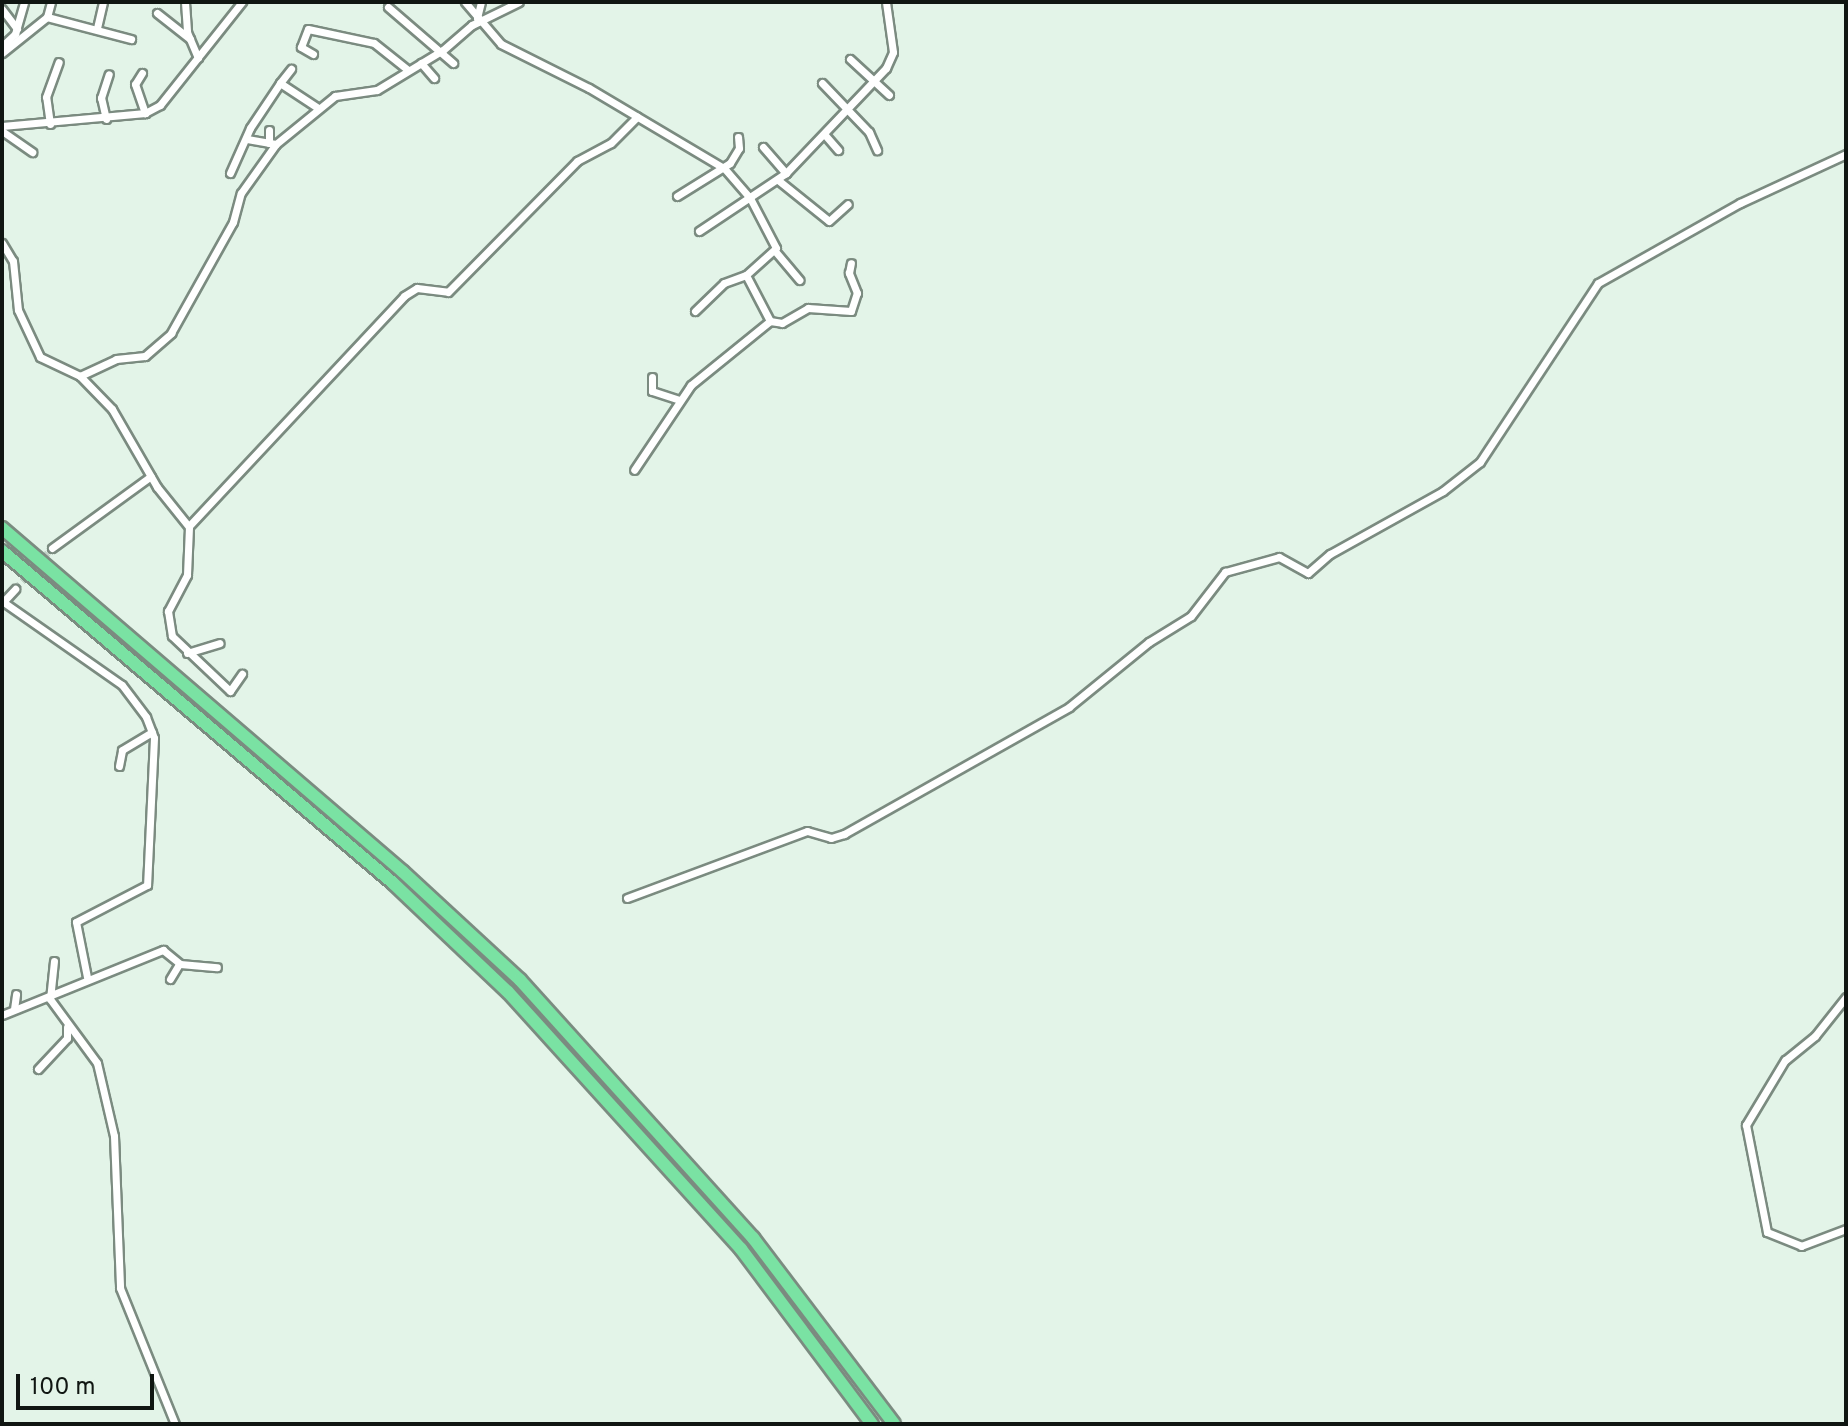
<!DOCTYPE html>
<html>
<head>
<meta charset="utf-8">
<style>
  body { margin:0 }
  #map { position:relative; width:1848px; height:1426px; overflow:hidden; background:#e3f4e8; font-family:Overpass,sans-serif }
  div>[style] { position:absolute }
  .minor-tunnel>* { height:7px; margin-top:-3.5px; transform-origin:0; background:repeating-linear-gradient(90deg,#c3d3c8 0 7px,transparent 0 10.5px) }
  .roads { filter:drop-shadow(2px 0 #7b8b80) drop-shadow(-2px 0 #7b8b80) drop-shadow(0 2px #7b8b80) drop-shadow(0 -2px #7b8b80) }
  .minor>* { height:7px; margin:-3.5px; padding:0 3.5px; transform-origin:3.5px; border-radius:3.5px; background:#fff }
  .motorway>* { height:12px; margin:-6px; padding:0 6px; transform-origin:6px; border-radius:6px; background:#7ae2a3 }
  span { translate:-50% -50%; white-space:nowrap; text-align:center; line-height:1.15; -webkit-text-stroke:6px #e3f4e8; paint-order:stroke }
  .frame { position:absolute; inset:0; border:4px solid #101612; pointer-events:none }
  .scale { position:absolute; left:16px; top:1374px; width:138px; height:36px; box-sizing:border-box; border:4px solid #101612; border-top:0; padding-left:10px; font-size:24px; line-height:28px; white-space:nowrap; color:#101612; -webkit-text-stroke:6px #e3f4e8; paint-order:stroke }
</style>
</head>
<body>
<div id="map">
  <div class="minor-tunnel">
    <div style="left:15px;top:589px;width:55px;rotate:-47.9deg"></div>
  </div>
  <div class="roads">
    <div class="minor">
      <div style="left:185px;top:2px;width:30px;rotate:86deg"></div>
      <div style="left:187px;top:32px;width:28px;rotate:67deg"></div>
      <div style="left:465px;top:2px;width:55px;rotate:49.4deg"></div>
      <div style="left:501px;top:44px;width:98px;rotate:26.6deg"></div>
      <div style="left:589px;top:88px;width:157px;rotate:30.7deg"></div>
      <div style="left:724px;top:168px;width:40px;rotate:49deg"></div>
      <div style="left:750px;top:198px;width:56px;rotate:62.5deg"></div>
      <div style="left:776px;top:248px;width:40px;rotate:138deg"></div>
      <div style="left:746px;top:275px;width:52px;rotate:62.4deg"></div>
      <div style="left:770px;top:321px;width:102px;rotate:141deg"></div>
      <div style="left:691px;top:385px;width:102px;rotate:123.8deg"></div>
      <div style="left:388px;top:7px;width:86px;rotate:40.7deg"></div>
      <div style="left:2px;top:9px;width:25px;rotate:53deg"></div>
      <div style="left:157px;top:13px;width:42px;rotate:38.2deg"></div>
      <div style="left:47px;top:17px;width:16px;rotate:-75deg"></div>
      <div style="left:477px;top:18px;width:16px;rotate:-76deg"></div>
      <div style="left:97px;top:28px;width:27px;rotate:-77deg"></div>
      <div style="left:2px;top:46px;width:18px;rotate:-43deg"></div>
      <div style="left:15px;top:34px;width:33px;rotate:-74deg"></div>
      <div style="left:2px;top:53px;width:58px;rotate:-38.7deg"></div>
      <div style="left:47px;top:17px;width:87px;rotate:14.7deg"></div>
      <div style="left:313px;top:54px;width:14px;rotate:-150deg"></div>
      <div style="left:301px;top:47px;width:19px;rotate:-69deg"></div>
      <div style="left:308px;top:29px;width:67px;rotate:12deg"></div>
      <div style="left:374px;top:43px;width:43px;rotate:38.5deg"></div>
      <div style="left:850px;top:59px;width:53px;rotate:42.7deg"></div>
      <div style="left:421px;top:63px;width:20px;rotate:49deg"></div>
      <div style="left:142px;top:73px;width:13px;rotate:122deg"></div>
      <div style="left:135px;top:84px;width:31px;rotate:71deg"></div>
      <div style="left:280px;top:83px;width:18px;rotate:-52deg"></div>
      <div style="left:822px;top:83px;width:68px;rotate:46.2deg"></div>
      <div style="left:869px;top:132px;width:20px;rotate:66deg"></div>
      <div style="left:106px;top:119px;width:22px;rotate:-103deg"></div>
      <div style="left:101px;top:98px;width:25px;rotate:-72deg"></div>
      <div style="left:50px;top:124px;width:27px;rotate:-98deg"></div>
      <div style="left:46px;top:97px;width:37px;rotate:-70deg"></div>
      <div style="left:2px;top:126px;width:144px;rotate:-5.2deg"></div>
      <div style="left:145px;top:113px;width:17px;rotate:-28deg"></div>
      <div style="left:160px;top:105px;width:132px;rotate:-51.5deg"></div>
      <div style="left:2px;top:131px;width:37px;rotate:35deg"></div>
      <div style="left:825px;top:135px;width:20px;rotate:49deg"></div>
      <div style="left:247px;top:139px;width:29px;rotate:10deg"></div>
      <div style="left:269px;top:143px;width:13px;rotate:-90deg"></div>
      <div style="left:763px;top:147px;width:35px;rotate:49deg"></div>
      <div style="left:230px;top:173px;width:49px;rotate:-66deg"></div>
      <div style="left:250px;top:128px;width:54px;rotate:-56.3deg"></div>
      <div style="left:280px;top:83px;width:45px;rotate:33.3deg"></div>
      <div style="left:778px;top:180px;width:65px;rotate:38.8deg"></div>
      <div style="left:829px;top:221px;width:25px;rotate:-42deg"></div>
      <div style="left:677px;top:196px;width:62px;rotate:-31.9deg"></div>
      <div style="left:730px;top:163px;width:17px;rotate:-59deg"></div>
      <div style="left:739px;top:148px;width:11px;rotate:-95deg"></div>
      <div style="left:699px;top:231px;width:105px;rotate:-33.7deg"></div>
      <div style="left:786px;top:173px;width:145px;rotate:-46.4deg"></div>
      <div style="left:886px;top:68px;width:17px;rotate:-66deg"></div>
      <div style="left:893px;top:52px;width:50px;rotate:-98deg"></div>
      <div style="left:2px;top:243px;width:21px;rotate:59deg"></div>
      <div style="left:13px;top:261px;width:49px;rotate:84.2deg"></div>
      <div style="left:18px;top:310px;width:52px;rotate:64.9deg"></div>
      <div style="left:40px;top:357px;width:44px;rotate:25.4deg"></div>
      <div style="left:80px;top:376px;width:46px;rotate:45.9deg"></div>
      <div style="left:112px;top:409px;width:90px;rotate:60deg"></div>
      <div style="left:157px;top:487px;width:51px;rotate:51.3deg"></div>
      <div style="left:189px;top:527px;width:48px;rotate:92.4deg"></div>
      <div style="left:187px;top:575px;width:41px;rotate:117.8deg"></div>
      <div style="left:168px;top:611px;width:25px;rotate:81deg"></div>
      <div style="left:172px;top:636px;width:80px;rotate:43.5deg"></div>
      <div style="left:230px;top:691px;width:21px;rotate:-55deg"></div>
      <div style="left:775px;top:251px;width:38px;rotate:50deg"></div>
      <div style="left:695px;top:311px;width:40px;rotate:-44deg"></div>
      <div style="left:724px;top:283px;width:23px;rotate:-20deg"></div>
      <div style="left:770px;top:321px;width:12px;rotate:9deg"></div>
      <div style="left:782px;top:323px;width:30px;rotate:-30deg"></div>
      <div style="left:808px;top:308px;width:43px;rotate:4deg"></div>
      <div style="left:851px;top:311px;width:19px;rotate:-72deg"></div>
      <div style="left:857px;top:293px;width:22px;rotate:-112deg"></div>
      <div style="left:849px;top:273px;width:10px;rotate:-79deg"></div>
      <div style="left:80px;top:376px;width:40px;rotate:-25deg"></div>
      <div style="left:116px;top:359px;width:29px;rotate:-6deg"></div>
      <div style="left:145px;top:356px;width:35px;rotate:-41deg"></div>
      <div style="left:171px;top:333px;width:127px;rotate:-60.8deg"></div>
      <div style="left:233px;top:222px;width:30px;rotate:-75deg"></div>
      <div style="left:241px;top:193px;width:60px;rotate:-54.5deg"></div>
      <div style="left:276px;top:144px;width:76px;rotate:-39.1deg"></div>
      <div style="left:335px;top:96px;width:42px;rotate:-8.1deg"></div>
      <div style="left:377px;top:90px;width:77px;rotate:-31.2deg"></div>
      <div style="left:443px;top:50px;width:38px;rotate:-41deg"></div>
      <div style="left:472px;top:25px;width:52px;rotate:-26.1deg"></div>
      <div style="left:652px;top:377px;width:14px;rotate:90deg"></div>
      <div style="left:652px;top:391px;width:29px;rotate:18deg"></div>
      <div style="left:189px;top:526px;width:315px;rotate:-46.9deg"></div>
      <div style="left:404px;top:296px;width:15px;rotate:-32deg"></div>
      <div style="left:417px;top:288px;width:31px;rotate:7deg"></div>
      <div style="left:448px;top:292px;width:184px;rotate:-45.4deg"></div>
      <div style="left:577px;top:161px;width:38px;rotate:-28deg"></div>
      <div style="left:611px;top:143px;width:37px;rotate:-45deg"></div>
      <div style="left:52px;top:548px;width:122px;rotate:-36deg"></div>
      <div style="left:2px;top:601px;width:146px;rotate:35deg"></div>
      <div style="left:122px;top:685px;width:40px;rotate:53deg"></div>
      <div style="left:146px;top:717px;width:22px;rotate:69deg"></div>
      <div style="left:154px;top:738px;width:147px;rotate:92.7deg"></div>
      <div style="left:147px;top:885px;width:80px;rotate:152.5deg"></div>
      <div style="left:76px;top:922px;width:56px;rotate:78.7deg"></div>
      <div style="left:3px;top:602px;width:18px;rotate:-47deg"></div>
      <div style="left:187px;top:653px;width:34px;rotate:-17deg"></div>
      <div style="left:119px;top:766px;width:16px;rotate:-79deg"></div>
      <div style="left:122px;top:750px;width:35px;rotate:-31deg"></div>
      <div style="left:627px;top:898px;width:192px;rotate:-20.4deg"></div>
      <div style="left:807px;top:831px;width:25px;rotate:16deg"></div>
      <div style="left:831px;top:838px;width:14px;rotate:-17deg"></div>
      <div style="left:844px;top:834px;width:258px;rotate:-29.4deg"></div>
      <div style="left:1069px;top:707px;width:103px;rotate:-39.1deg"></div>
      <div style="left:1149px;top:642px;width:49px;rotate:-31.8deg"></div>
      <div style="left:1191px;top:616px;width:56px;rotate:-52.3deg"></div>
      <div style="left:1225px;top:572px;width:56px;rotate:-15.5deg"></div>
      <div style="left:1279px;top:557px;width:33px;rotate:29deg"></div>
      <div style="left:1308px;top:573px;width:29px;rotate:-41deg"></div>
      <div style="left:1330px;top:554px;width:129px;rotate:-29.1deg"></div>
      <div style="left:1443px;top:491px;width:47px;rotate:-38.1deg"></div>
      <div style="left:1480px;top:462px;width:214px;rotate:-56.6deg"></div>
      <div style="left:1598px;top:283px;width:163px;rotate:-29.4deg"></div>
      <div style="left:1740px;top:203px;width:117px;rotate:-24.8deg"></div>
      <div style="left:54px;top:961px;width:38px;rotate:96deg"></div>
      <div style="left:50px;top:999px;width:79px;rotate:53.7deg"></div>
      <div style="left:97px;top:1063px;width:75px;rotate:76.9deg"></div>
      <div style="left:114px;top:1136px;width:152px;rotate:87.7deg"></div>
      <div style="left:120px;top:1288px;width:147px;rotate:68deg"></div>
      <div style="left:170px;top:979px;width:17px;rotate:-59deg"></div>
      <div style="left:1846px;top:997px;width:50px;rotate:128.5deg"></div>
      <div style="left:1815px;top:1036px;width:38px;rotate:141deg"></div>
      <div style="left:1785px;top:1060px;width:76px;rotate:121deg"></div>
      <div style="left:1746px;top:1125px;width:109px;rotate:78.9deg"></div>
      <div style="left:1767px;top:1232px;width:37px;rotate:22deg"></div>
      <div style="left:1801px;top:1246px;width:48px;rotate:-20.7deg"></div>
      <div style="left:14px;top:1009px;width:15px;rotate:-82deg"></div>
      <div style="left:2px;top:1015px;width:174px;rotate:-22deg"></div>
      <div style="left:163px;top:950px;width:22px;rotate:39deg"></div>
      <div style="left:180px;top:964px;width:37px;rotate:5deg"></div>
      <div style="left:38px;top:1069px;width:42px;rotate:-46.9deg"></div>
      <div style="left:67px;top:1038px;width:11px;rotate:-90deg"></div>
    </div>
    <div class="motorway">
      <div style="left:2px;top:528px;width:528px;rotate:40.62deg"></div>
      <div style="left:403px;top:872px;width:159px;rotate:42.7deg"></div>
      <div style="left:520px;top:980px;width:348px;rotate:47.9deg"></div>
      <div style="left:753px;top:1238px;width:233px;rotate:52.8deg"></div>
      <div style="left:2px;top:551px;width:513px;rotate:40.33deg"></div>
      <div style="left:393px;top:883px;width:158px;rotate:43.5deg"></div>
      <div style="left:508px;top:992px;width:347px;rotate:47.8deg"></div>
      <div style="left:741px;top:1249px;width:219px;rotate:53.2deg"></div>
    </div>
  </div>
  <div class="frame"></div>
  <div class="scale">100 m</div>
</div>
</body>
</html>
